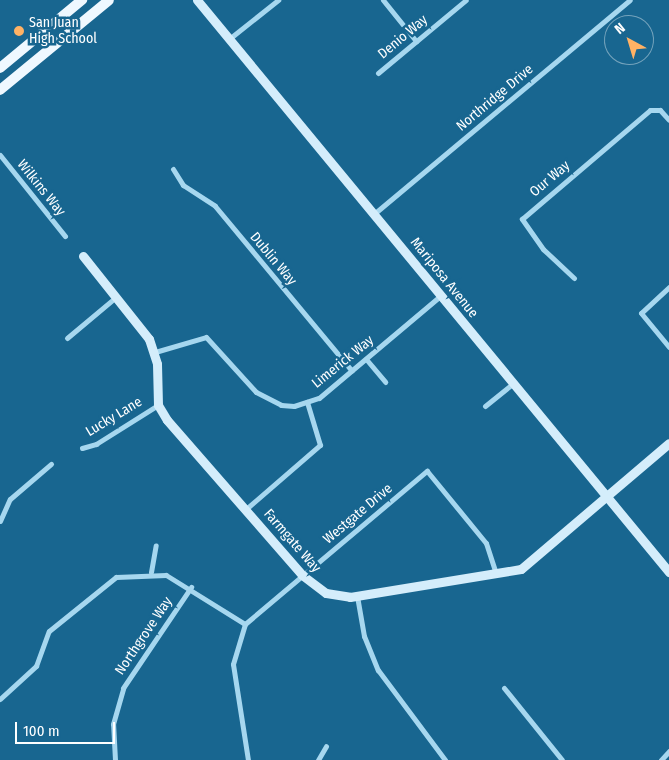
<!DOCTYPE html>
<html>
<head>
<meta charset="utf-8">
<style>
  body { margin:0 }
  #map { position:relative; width:669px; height:760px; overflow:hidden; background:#186690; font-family:"Fira Sans Condensed",sans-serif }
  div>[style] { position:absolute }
  .street>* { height:5px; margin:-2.5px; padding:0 2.5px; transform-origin:2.5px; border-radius:2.5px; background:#a6d7ef }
  .secondary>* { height:9px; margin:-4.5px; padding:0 4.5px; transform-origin:4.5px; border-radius:4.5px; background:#d4edfb }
  .primary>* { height:10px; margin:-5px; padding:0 5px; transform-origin:5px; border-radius:5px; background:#eff8ff }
  .dots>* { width:14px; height:14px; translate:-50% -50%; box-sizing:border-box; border:2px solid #186690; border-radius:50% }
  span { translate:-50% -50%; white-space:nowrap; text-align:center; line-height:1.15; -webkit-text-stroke:5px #186690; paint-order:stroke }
  .poi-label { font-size:14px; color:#fff }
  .left { translate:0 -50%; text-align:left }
  .street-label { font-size:14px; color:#fff }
  .north { position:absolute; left:604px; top:15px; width:50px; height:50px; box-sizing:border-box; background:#186690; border:1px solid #74a3bc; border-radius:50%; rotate:321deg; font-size:14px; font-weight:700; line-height:20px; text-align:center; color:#fff }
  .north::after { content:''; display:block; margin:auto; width:18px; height:22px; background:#ffb265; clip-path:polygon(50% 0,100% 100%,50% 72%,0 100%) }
  .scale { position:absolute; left:15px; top:722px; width:100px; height:22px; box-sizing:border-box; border:2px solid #fff; border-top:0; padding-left:6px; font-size:15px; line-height:18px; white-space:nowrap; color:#fff; -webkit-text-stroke:4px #186690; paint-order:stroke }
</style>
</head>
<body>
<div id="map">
  <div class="street">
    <div style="left:383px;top:0;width:53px;rotate:51.2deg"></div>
    <div style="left:229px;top:39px;width:63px;rotate:-38.5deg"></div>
    <div style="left:378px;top:73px;width:114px;rotate:-39.7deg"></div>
    <div style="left:0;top:155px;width:104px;rotate:51.3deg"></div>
    <div style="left:173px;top:169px;width:19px;rotate:58deg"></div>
    <div style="left:183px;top:185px;width:38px;rotate:33deg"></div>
    <div style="left:215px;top:206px;width:214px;rotate:50.3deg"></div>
    <div style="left:375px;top:213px;width:332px;rotate:-39.9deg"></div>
    <div style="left:574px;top:278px;width:42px;rotate:-136.9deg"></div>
    <div style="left:543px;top:249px;width:37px;rotate:-125deg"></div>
    <div style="left:522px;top:219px;width:168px;rotate:-40.4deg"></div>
    <div style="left:650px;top:110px;width:10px"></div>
    <div style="left:660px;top:110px;width:13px;rotate:48deg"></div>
    <div style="left:669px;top:287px;width:38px;rotate:137deg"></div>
    <div style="left:641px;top:313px;width:44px;rotate:50.5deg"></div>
    <div style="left:67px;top:338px;width:64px;rotate:-39.9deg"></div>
    <div style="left:155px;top:352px;width:53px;rotate:-16.4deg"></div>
    <div style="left:206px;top:337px;width:74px;rotate:47.7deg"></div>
    <div style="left:256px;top:392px;width:28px;rotate:27deg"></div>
    <div style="left:281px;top:405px;width:13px;rotate:4deg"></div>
    <div style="left:294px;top:406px;width:26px;rotate:-18deg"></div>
    <div style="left:319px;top:398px;width:158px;rotate:-40.1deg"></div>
    <div style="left:366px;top:359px;width:30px;rotate:50deg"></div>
    <div style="left:485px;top:406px;width:35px;rotate:-39deg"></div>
    <div style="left:82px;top:448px;width:15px;rotate:-16deg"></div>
    <div style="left:96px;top:444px;width:73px;rotate:-32.2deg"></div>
    <div style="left:246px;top:509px;width:98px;rotate:-40.9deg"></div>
    <div style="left:320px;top:445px;width:45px;rotate:-106.8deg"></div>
    <div style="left:0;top:521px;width:24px;rotate:-66deg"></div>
    <div style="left:10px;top:499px;width:54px;rotate:-40.5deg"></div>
    <div style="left:151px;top:572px;width:27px;rotate:-80deg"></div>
    <div style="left:357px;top:596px;width:41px;rotate:80.1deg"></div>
    <div style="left:364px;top:636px;width:37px;rotate:68deg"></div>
    <div style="left:378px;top:670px;width:112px;rotate:53.3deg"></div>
    <div style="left:504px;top:688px;width:92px;rotate:51.1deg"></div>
    <div style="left:0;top:699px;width:49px;rotate:-42.5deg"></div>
    <div style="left:36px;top:666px;width:37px;rotate:-70deg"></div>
    <div style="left:49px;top:631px;width:86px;rotate:-38.9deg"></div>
    <div style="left:116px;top:577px;width:50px;rotate:-2.3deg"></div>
    <div style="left:166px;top:575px;width:93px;rotate:31.8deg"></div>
    <div style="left:115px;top:760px;width:36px;rotate:-93deg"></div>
    <div style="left:113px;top:724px;width:37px;rotate:-74deg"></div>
    <div style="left:123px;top:688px;width:122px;rotate:-56deg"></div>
    <div style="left:248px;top:760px;width:97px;rotate:-98.9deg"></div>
    <div style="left:233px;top:664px;width:42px;rotate:-73.3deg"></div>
    <div style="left:245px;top:624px;width:238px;rotate:-40.1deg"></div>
    <div style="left:427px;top:471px;width:93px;rotate:50.7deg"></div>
    <div style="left:486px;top:543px;width:33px;rotate:72deg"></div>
    <div style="left:318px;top:760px;width:16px;rotate:-60deg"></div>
    <div style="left:661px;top:760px;width:12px;rotate:-48deg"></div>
  </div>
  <div class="secondary">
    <div style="left:197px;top:0;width:742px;rotate:50.47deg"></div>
    <div style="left:83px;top:256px;width:106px;rotate:51.5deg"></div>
    <div style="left:149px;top:339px;width:26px;rotate:72deg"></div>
    <div style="left:157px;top:364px;width:41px;rotate:88.6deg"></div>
    <div style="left:158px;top:405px;width:17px;rotate:59deg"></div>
    <div style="left:167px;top:420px;width:206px;rotate:48.9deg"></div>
    <div style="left:302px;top:575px;width:30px;rotate:37deg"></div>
    <div style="left:326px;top:593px;width:24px;rotate:9deg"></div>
    <div style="left:350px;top:597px;width:173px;rotate:-9.3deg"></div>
    <div style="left:521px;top:569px;width:194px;rotate:-40.4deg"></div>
  </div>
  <div class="primary">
    <div style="left:0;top:68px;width:107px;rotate:-39.7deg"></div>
    <div style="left:0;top:90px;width:141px;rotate:-39.5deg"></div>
  </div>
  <div class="dots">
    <div style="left:19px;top:31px;background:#ffb265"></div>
  </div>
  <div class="poi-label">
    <span class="left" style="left:29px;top:31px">San Juan<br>High School</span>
  </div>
  <div class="street-label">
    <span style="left:403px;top:37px;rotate:-40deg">Denio Way</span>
    <span style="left:495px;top:98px;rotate:-40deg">Northridge Drive</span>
    <span style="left:550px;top:179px;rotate:-40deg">Our Way</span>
    <span style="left:41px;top:188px;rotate:51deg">Wilkins Way</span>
    <span style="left:273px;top:259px;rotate:50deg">Dublin Way</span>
    <span style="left:444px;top:278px;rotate:51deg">Mariposa Avenue</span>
    <span style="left:343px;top:362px;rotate:-39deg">Limerick Way</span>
    <span style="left:114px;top:417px;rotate:-31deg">Lucky Lane</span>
    <span style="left:358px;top:514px;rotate:-40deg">Westgate Drive</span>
    <span style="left:292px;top:541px;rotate:49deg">Farmgate Way</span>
    <span style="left:144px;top:636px;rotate:-56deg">Northgrove Way</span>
  </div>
  <div class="north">N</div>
  <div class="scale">100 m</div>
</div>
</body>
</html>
